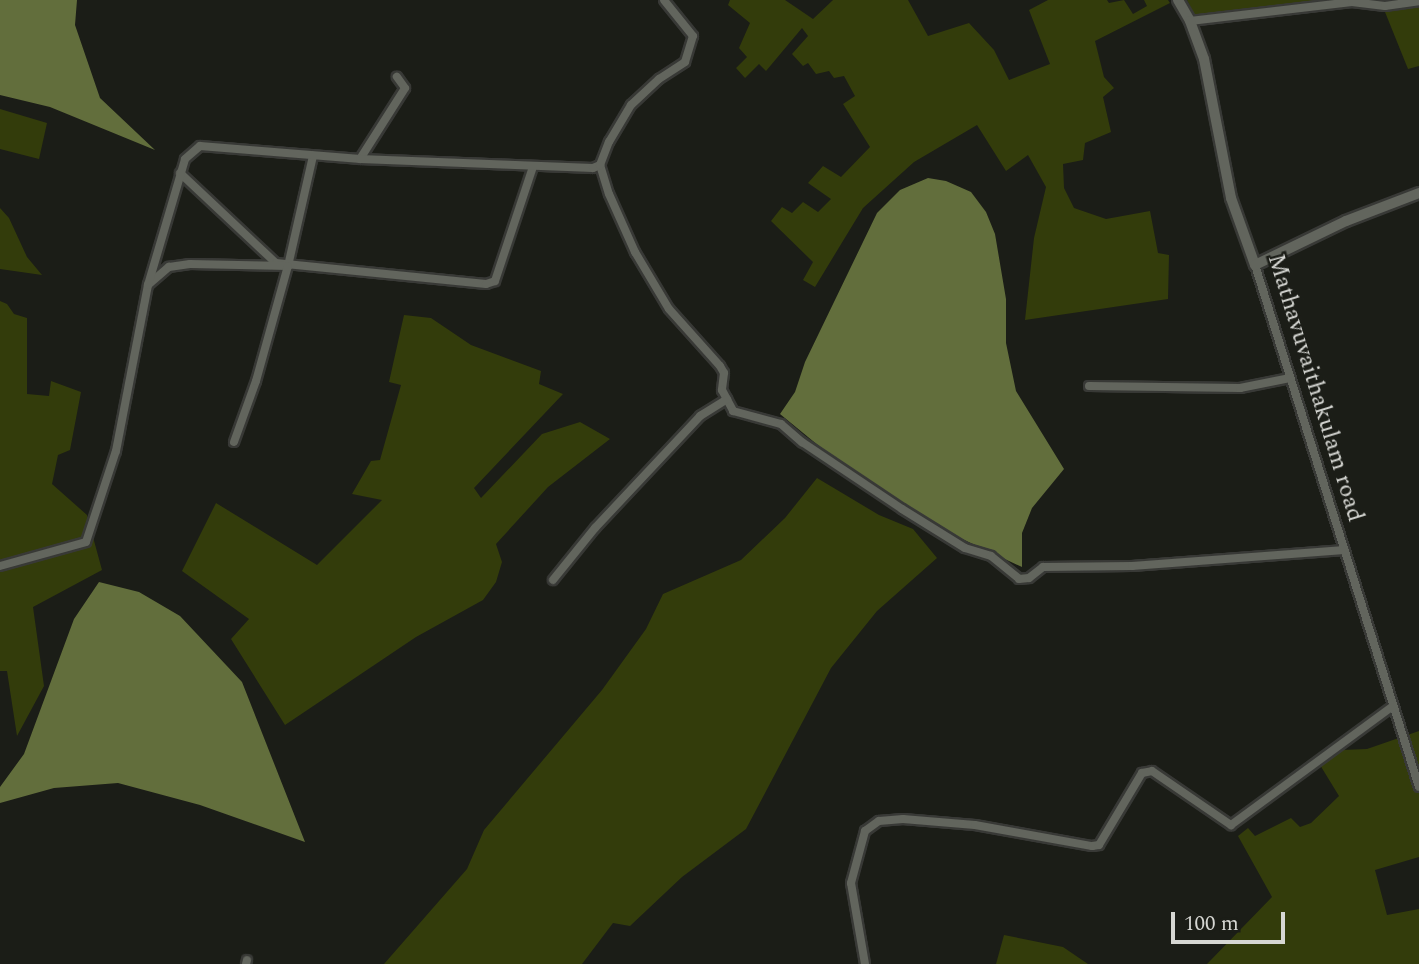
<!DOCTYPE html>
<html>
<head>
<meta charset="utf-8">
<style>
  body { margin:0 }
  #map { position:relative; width:1419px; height:964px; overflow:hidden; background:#1b1d17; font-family:Spectral,serif }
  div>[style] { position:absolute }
  .green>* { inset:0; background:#333c0b }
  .water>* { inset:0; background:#626e3c }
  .roads { filter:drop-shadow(2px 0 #383936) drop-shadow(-2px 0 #383936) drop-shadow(0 2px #383936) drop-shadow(0 -2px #383936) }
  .minor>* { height:8px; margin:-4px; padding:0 4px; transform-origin:4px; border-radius:4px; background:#62655d }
  .tertiary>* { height:10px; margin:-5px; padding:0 5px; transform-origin:5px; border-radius:5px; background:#62655d }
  span { translate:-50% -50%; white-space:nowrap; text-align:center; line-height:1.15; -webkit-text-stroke:5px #1b1d17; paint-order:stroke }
  .street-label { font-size:24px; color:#d6d7d3 }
  .scale { position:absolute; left:1171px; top:912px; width:114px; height:32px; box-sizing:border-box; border:4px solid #d6d7d3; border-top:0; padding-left:9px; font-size:21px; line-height:24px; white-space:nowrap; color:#d6d7d3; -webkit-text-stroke:5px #1b1d17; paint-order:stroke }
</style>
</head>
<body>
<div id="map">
  <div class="green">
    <div style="clip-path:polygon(730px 0,785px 0,813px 19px,833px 0,908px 0,928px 36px,969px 23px,994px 50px,1009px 80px,1050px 64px,1029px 10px,1048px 0,1107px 0,1109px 3px,1124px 0,1133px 14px,1147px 6px,1144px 0,1168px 0,1170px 3px,1095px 41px,1104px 77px,1114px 88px,1103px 97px,1111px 132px,1085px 143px,1083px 160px,1063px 164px,1064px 188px,1074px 208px,1106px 219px,1150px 211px,1158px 253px,1169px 255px,1168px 299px,1025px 320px,1034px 238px,1046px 187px,1028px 155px,1006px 171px,977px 125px,914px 162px,863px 208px,815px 287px,803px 280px,813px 262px,771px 221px,782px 207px,792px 213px,803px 202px,818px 212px,831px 199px,808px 183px,823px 166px,841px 177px,870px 147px,843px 104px,855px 96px,844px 76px,834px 78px,829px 71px,816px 74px,808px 63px,803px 66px,792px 54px,808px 36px,802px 28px,766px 71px,759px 64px,745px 78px,736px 68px,747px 57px,739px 48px,750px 23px,728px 5px)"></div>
    <div style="clip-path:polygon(1187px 0,1328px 0,1208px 14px,1194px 14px)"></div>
    <div style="clip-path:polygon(1419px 7px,1419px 66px,1408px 69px,1385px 12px)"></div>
    <div style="clip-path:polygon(0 109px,47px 123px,39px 159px,0 149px)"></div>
    <div style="clip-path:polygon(0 208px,9px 218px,27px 257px,42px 275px,0 269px)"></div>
    <div style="clip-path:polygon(0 301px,7px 304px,14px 314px,27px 318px,27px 394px,49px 396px,51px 381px,81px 392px,70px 450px,58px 455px,52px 484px,87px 515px,102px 570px,33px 607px,44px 686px,17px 736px,7px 671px,0 671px)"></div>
    <div style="clip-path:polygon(404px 315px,431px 318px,471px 345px,541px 371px,539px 384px,563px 394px,474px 488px,481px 498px,542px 434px,580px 422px,610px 439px,548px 487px,496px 544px,502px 562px,496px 582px,483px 600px,416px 637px,285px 725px,231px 639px,249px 619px,182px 571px,216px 503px,317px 565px,382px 500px,352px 494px,371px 461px,380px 460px,401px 385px,389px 382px)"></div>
    <div style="clip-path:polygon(817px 478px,879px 515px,913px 529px,937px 558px,877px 611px,831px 668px,746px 829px,682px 877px,630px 926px,613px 923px,582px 964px,384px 964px,467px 869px,484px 830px,602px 690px,646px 629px,663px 594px,741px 560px,785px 518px)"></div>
    <div style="clip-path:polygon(1419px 731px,1419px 857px,1375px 870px,1387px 915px,1419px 909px,1419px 964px,1207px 964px,1272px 897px,1238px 836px,1248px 828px,1255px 836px,1291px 818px,1300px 827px,1311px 823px,1339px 796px,1320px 765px,1342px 750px,1367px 749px)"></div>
    <div style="clip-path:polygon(1004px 935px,1063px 947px,1088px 964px,996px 964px)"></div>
  </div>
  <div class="water">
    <div style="clip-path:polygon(0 0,77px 0,75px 25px,100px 98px,155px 150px,50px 107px,0 95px)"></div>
    <div style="clip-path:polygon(928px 178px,946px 181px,971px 192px,986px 212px,995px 234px,1006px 299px,1006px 343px,1016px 391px,1064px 469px,1032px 508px,1022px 533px,1022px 567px,958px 537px,901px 503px,836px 460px,780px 414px,795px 392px,805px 362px,877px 213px,900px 190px)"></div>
    <div style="clip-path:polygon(99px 582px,139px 592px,180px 616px,242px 682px,305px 842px,200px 805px,118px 783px,54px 788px,0 803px,0 787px,24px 754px,74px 619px)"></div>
  </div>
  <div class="roads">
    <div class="minor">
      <div style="left:1190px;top:21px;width:163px;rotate:-6.7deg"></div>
      <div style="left:1352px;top:2px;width:33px;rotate:7deg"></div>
      <div style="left:1385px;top:6px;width:34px;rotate:-8deg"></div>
      <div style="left:360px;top:159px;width:84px;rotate:-57.6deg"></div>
      <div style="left:405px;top:88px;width:14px;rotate:-126deg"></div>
      <div style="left:600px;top:165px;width:30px;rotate:73deg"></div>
      <div style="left:609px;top:194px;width:64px;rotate:65.9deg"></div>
      <div style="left:635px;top:252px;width:66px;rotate:59.2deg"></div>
      <div style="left:669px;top:309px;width:76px;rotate:48.2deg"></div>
      <div style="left:720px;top:366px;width:8px;rotate:60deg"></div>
      <div style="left:724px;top:373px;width:17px;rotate:97deg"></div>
      <div style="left:722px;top:390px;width:24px;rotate:62deg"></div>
      <div style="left:733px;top:411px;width:50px;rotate:15.2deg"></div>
      <div style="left:781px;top:424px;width:28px;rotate:41deg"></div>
      <div style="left:802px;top:442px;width:120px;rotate:33.8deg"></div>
      <div style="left:902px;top:509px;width:74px;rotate:31.8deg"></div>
      <div style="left:965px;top:548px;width:27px;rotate:17deg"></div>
      <div style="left:991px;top:556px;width:36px;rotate:39deg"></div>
      <div style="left:1019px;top:579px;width:10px;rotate:-6deg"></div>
      <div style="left:1029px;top:578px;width:18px;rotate:-38deg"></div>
      <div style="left:1043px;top:567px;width:89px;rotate:-0.6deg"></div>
      <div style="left:1132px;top:566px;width:213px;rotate:-4.3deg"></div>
      <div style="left:180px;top:173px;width:132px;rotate:43.2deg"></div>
      <div style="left:276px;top:263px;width:211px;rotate:5.7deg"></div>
      <div style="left:486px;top:284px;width:9px;rotate:-18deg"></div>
      <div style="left:495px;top:281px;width:120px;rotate:-71.6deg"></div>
      <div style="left:1255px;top:265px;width:547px;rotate:72.56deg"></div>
      <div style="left:148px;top:285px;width:28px;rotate:-41deg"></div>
      <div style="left:169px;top:267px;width:21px;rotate:-8deg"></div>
      <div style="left:190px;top:264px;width:98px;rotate:1.2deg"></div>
      <div style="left:288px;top:266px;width:113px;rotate:-77.2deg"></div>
      <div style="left:1089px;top:386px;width:151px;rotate:0.8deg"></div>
      <div style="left:1240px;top:388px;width:51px;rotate:-11.3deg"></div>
      <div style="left:234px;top:442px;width:65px;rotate:-70.2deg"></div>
      <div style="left:256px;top:381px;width:119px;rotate:-74.5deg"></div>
      <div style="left:0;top:566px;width:89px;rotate:-15.6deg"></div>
      <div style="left:86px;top:542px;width:96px;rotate:-71.8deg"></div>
      <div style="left:116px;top:451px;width:169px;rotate:-79.1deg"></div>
      <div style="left:148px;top:285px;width:131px;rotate:-73.6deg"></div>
      <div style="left:185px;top:159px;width:20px;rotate:-41deg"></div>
      <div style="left:200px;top:146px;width:161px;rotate:4.6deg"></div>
      <div style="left:360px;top:159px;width:233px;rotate:2.2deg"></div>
      <div style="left:593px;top:168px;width:8px;rotate:-23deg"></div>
      <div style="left:600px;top:165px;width:25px;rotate:-69deg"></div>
      <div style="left:609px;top:142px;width:43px;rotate:-59.3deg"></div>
      <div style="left:631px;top:105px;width:38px;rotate:-43deg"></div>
      <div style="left:659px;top:79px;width:31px;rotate:-33deg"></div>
      <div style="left:685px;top:62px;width:27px;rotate:-73deg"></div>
      <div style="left:693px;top:36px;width:46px;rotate:-128.9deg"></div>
      <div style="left:553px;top:580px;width:67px;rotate:-51.1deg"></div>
      <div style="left:595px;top:528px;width:154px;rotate:-46.8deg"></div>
      <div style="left:700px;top:416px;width:32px;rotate:-32deg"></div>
      <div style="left:246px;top:964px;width:4px;rotate:-76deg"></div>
      <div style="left:865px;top:964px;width:82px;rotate:-99.8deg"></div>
      <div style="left:851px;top:883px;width:54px;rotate:-74.9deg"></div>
      <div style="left:865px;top:831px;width:17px;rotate:-36deg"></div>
      <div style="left:879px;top:821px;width:24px;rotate:-5deg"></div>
      <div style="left:903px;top:819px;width:72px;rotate:4.8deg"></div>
      <div style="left:975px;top:825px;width:119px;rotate:10.2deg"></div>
      <div style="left:1092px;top:846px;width:7px;rotate:-8deg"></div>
      <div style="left:1099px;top:845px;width:84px;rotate:-59.2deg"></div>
      <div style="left:1142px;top:773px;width:10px;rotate:-11deg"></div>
      <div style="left:1152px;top:771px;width:96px;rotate:34.4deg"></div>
      <div style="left:1231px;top:825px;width:201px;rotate:-36.3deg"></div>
    </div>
    <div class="tertiary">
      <div style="left:1178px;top:0;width:24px;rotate:60deg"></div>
      <div style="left:1190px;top:21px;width:40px;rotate:69.8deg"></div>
      <div style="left:1204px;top:59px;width:142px;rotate:79deg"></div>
      <div style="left:1231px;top:198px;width:71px;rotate:70.3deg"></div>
      <div style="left:1255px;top:265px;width:101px;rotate:-25.8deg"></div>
      <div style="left:1346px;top:221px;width:78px;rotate:-21deg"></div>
    </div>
  </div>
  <div class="street-label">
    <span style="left:1315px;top:388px;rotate:73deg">Mathavuvaithakulam road</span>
  </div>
  <div class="scale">100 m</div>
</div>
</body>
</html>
